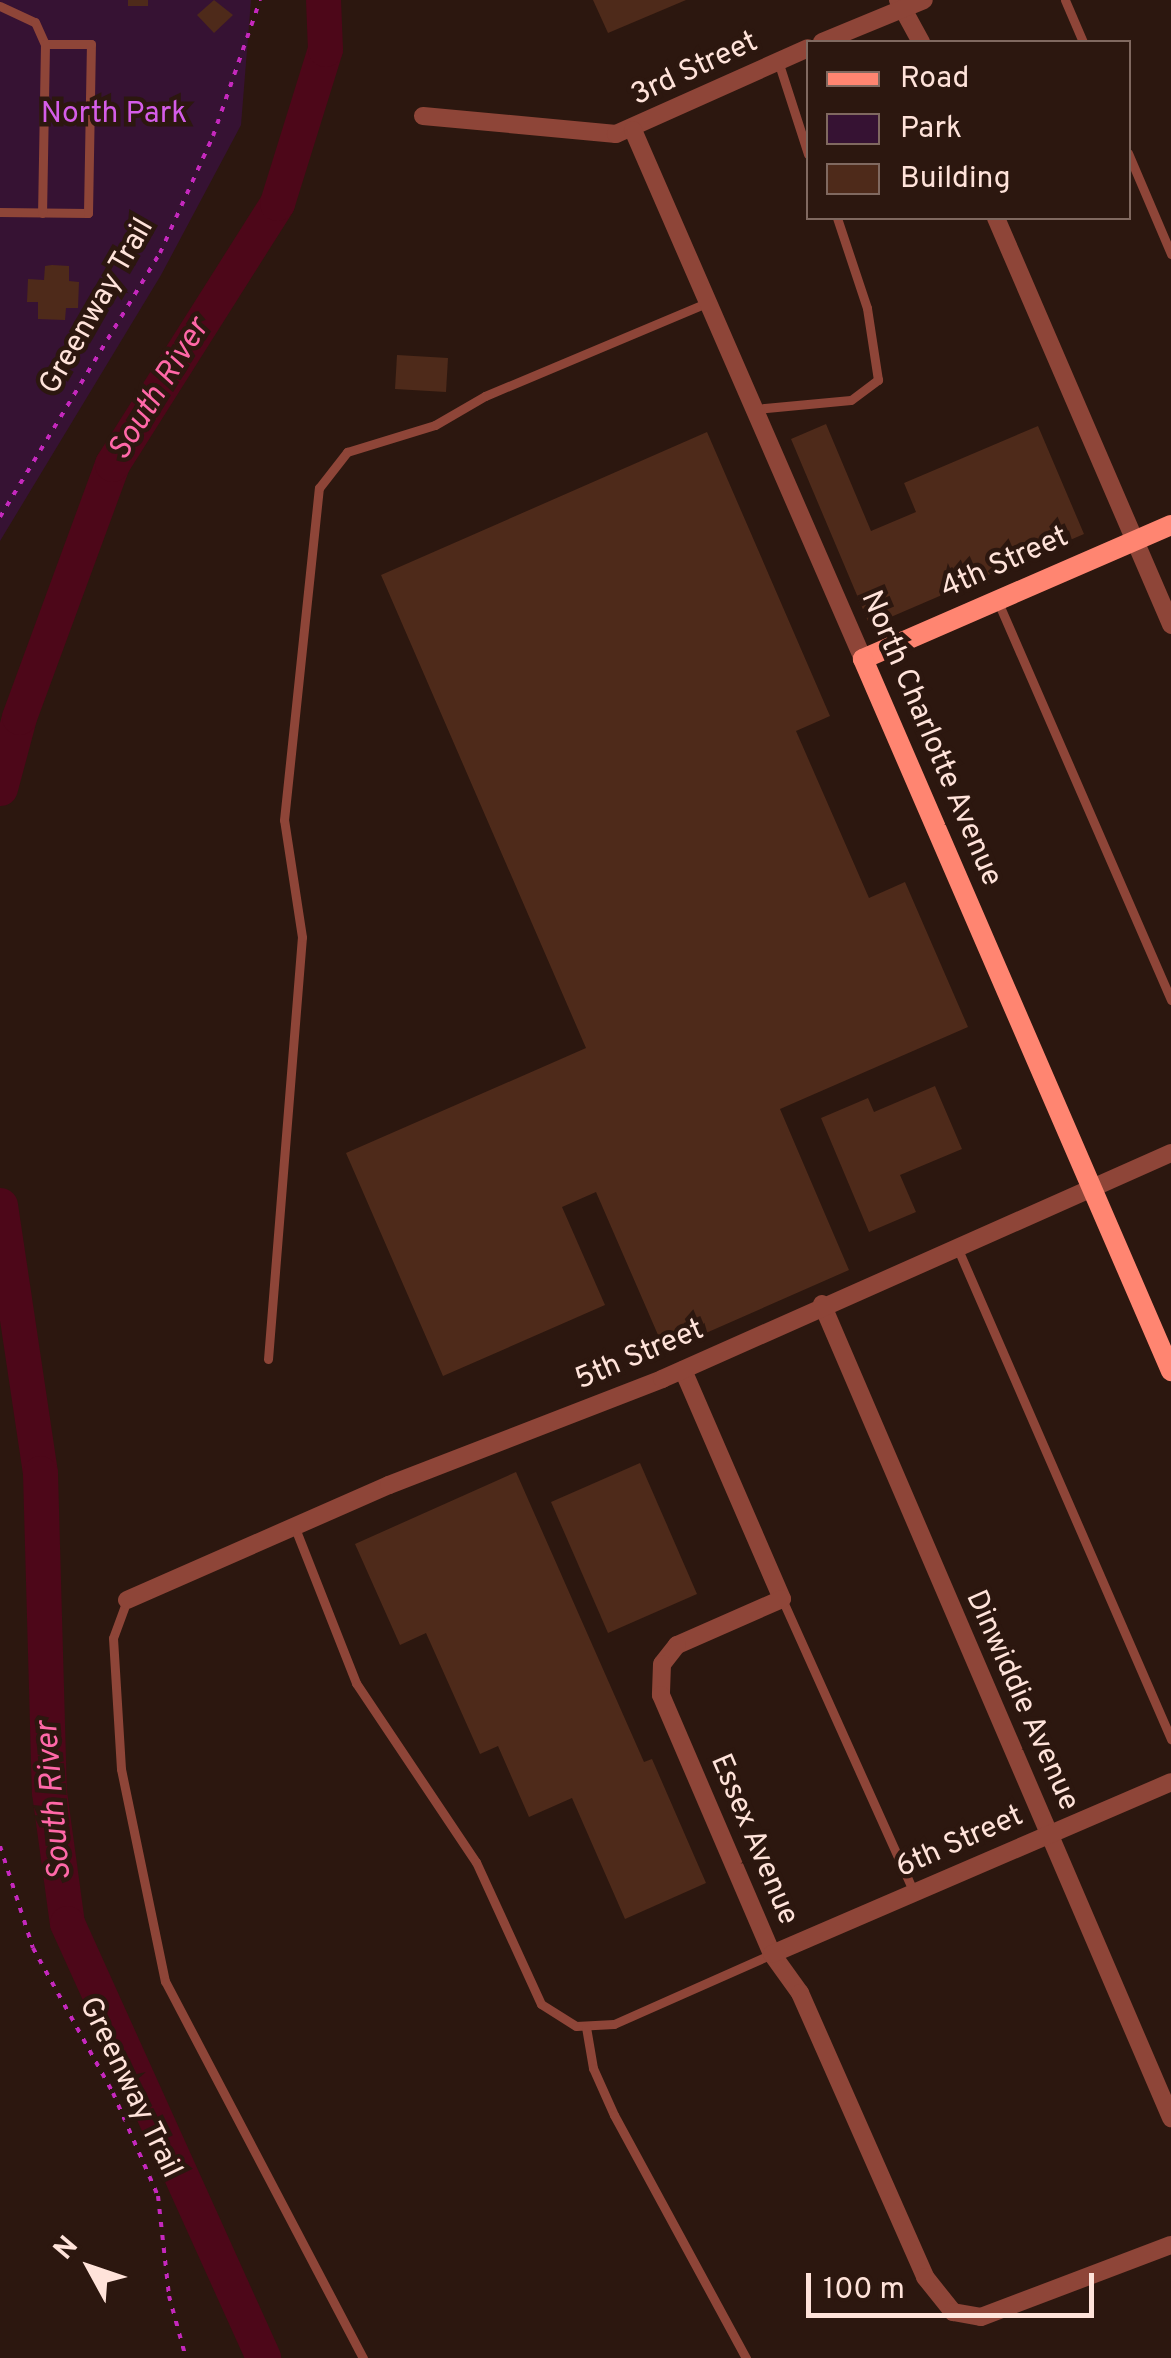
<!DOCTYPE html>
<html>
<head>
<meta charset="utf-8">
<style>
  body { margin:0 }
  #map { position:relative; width:1171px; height:2358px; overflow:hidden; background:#2c170f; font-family:Overpass,sans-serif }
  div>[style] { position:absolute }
  .green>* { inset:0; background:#361233 }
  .river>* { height:35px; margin:-17.5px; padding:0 17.5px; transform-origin:17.5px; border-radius:17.5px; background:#4d0719 }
  .building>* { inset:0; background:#4e2a1a }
  .path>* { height:4px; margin-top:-2px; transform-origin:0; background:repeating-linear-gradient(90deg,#c528bd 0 5px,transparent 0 13px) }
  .lane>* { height:9px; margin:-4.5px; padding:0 4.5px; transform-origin:4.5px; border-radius:4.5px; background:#8e4538 }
  .street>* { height:18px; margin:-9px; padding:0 9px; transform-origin:9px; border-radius:9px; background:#8e4538 }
  .secondary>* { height:20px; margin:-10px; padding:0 10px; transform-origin:10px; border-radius:10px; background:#ff8571 }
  span { translate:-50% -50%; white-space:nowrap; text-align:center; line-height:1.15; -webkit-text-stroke:9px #2c170f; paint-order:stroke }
  .street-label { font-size:30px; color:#ffe3da }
  .park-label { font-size:30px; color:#d55de8 }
  .water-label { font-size:32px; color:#ff68a8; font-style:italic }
  .legend { position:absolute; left:806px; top:40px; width:325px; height:180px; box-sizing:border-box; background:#2c170f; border:2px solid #806960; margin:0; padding:12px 18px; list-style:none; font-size:30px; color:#ffe3da }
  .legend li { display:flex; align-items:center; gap:20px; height:50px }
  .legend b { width:50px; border:2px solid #806960 }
  .north { position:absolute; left:40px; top:2218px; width:100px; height:100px; -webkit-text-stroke:8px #2c170f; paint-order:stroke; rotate:310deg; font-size:28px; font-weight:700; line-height:40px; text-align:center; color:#ffe3da }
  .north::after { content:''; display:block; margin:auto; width:35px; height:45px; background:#ffe3da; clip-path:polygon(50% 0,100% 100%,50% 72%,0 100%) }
  .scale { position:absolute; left:806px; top:2273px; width:288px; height:45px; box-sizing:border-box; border:5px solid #ffe3da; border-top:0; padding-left:12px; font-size:30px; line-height:35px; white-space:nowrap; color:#ffe3da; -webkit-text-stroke:8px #2c170f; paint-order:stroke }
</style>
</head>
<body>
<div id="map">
  <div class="green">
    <div style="clip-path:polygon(0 0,251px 0,241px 125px,161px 275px,0 541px)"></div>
  </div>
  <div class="river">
    <div style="left:0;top:788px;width:73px;rotate:-75deg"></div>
    <div style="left:19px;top:717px;width:270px;rotate:-69.8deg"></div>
    <div style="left:112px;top:464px;width:309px;rotate:-57.7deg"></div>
    <div style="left:277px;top:203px;width:161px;rotate:-72.7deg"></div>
    <div style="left:325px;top:49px;width:49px;rotate:-92.3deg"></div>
    <div style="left:0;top:1205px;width:271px;rotate:81.5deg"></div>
    <div style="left:40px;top:1473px;width:319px;rotate:88.4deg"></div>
    <div style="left:49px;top:1792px;width:132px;rotate:82.2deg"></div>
    <div style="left:67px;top:1923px;width:477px;rotate:65.7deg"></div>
  </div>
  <div class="building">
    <div style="clip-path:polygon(128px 0,148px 0,148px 6px,128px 6px)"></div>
    <div style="clip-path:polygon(214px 0,233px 15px,214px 33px,197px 15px)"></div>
    <div style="clip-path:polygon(593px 0,686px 0,608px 33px)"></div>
    <div style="clip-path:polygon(52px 265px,69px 266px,69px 281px,79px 282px,78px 308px,66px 308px,65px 320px,38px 319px,38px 302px,27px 302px,28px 279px,44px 280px,45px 266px)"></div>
    <div style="clip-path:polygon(397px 355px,448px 358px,446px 392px,395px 389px)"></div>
    <div style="clip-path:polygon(826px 424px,871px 531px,916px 512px,904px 483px,1038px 426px,1084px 534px,870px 626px,791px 439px)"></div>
    <div style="clip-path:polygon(707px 432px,830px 716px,796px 731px,869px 898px,905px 882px,968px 1027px,780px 1109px,849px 1270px,665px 1351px,596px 1192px,562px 1207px,605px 1305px,443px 1376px,346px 1153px,586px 1048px,381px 575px)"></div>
    <div style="clip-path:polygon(935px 1086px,962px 1149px,900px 1175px,916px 1212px,869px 1232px,821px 1118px,868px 1098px,874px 1112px)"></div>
    <div style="clip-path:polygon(640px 1463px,697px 1594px,608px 1633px,551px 1502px)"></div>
    <div style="clip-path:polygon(516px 1472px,644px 1762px,652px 1759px,706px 1883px,625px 1919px,572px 1798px,529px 1817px,498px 1746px,480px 1754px,426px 1633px,400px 1645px,355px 1544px)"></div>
  </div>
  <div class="path">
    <div style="left:0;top:517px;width:309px;rotate:-58.8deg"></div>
    <div style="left:160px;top:253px;width:128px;rotate:-65.6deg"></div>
    <div style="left:213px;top:136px;width:144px;rotate:-70.9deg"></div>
    <div style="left:0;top:1846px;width:107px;rotate:72.1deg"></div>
    <div style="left:33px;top:1948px;width:166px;rotate:61.1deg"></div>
    <div style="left:113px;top:2093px;width:112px;rotate:66.4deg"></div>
    <div style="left:158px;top:2196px;width:101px;rotate:83.7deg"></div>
    <div style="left:169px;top:2296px;width:64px;rotate:74.7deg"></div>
  </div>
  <div class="lane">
    <div style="left:1065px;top:0;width:46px;rotate:66.8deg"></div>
    <div style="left:0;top:6px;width:38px;rotate:25deg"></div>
    <div style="left:35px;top:22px;width:24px;rotate:66deg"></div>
    <div style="left:778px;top:61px;width:98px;rotate:72.1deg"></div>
    <div style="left:1128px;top:153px;width:110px;rotate:66.9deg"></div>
    <div style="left:0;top:212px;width:88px;rotate:0.7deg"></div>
    <div style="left:88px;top:213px;width:169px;rotate:-89deg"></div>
    <div style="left:91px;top:44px;width:46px;rotate:180deg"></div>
    <div style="left:45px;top:44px;width:169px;rotate:91deg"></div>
    <div style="left:755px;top:409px;width:96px;rotate:-5.4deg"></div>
    <div style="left:851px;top:400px;width:34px;rotate:-37deg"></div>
    <div style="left:878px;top:380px;width:73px;rotate:-98.7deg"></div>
    <div style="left:867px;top:308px;width:95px;rotate:-108.4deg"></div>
    <div style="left:998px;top:602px;width:434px;rotate:66.5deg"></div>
    <div style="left:957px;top:1247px;width:537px;rotate:66.49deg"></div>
    <div style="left:268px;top:1359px;width:423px;rotate:-85.4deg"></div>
    <div style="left:302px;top:937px;width:118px;rotate:-98.7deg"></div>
    <div style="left:284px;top:820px;width:334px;rotate:-84deg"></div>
    <div style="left:319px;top:488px;width:46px;rotate:-52.1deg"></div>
    <div style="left:347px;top:452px;width:92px;rotate:-17.1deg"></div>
    <div style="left:435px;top:425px;width:58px;rotate:-30.1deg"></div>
    <div style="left:485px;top:396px;width:243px;rotate:-22.8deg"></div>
    <div style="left:295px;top:1528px;width:167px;rotate:68.5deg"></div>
    <div style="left:356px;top:1683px;width:216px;rotate:56.2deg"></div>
    <div style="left:476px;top:1862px;width:156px;rotate:65.4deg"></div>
    <div style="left:541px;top:2004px;width:41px;rotate:32.2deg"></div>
    <div style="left:576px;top:2026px;width:38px;rotate:-3deg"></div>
    <div style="left:614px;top:2024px;width:173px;rotate:-23.9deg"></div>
    <div style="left:782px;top:1599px;width:322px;rotate:65.8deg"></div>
    <div style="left:127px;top:1600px;width:40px;rotate:110.2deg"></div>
    <div style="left:113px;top:1638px;width:131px;rotate:86.5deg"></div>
    <div style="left:121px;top:1769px;width:217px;rotate:78.3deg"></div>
    <div style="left:165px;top:1981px;width:426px;rotate:62.3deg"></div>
    <div style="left:586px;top:2027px;width:42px;rotate:80.3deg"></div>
    <div style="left:593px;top:2068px;width:51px;rotate:65.9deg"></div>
    <div style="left:614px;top:2115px;width:277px;rotate:61.5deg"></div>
  </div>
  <div class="street">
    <div style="left:898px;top:0;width:48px;rotate:61.3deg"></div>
    <div style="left:822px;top:42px;width:110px;rotate:-22.4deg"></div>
    <div style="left:423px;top:116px;width:194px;rotate:5.3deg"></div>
    <div style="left:616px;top:134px;width:210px;rotate:-24.1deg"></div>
    <div style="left:633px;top:130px;width:577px;rotate:66.5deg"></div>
    <div style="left:996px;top:218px;width:443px;rotate:66.7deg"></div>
    <div style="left:822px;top:1304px;width:886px;rotate:66.79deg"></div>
    <div style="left:683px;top:1370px;width:249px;rotate:66.6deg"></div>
    <div style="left:782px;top:1599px;width:115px;rotate:156.3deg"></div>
    <div style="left:677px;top:1645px;width:24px;rotate:128deg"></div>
    <div style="left:662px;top:1664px;width:31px;rotate:92deg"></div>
    <div style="left:661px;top:1695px;width:282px;rotate:66.8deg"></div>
    <div style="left:772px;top:1954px;width:48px;rotate:54.3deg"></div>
    <div style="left:800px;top:1993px;width:310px;rotate:66.2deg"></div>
    <div style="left:925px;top:2277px;width:45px;rotate:51.3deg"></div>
    <div style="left:953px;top:2312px;width:28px;rotate:10deg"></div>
    <div style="left:981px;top:2317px;width:203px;rotate:-20.8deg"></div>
    <div style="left:127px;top:1600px;width:286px;rotate:-23.7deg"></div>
    <div style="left:389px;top:1485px;width:293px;rotate:-21.2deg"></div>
    <div style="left:662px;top:1379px;width:557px;rotate:-23.94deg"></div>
    <div style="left:772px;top:1954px;width:434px;rotate:-23.3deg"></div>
  </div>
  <div class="secondary">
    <div style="left:1171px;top:525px;width:336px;rotate:156.5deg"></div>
    <div style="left:863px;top:659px;width:776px;rotate:66.61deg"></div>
  </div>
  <div class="street-label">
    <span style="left:695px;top:70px;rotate:-25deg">3rd Street</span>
    <span style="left:98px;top:307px;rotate:-60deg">Greenway Trail</span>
    <span style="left:1005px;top:564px;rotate:-24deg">4th Street</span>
    <span style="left:930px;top:739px;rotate:67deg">North Charlotte Avenue</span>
    <span style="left:640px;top:1356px;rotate:-23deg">5th Street</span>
    <span style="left:1021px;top:1701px;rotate:66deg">Dinwiddie Avenue</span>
    <span style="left:753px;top:1840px;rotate:67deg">Essex Avenue</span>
    <span style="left:960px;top:1843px;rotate:-24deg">6th Street</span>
    <span style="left:129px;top:2088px;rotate:64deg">Greenway Trail</span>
  </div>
  <div class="park-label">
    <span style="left:114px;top:115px">North Park</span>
  </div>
  <div class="water-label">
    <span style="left:160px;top:390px;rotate:-58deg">South River</span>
    <span style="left:55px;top:1801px;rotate:-95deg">South River</span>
  </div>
  <ul class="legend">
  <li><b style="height:12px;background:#ff8571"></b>Road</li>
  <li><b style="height:28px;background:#361233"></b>Park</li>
  <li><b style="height:28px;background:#4e2a1a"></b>Building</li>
  </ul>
  <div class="north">N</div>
  <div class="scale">100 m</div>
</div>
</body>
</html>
